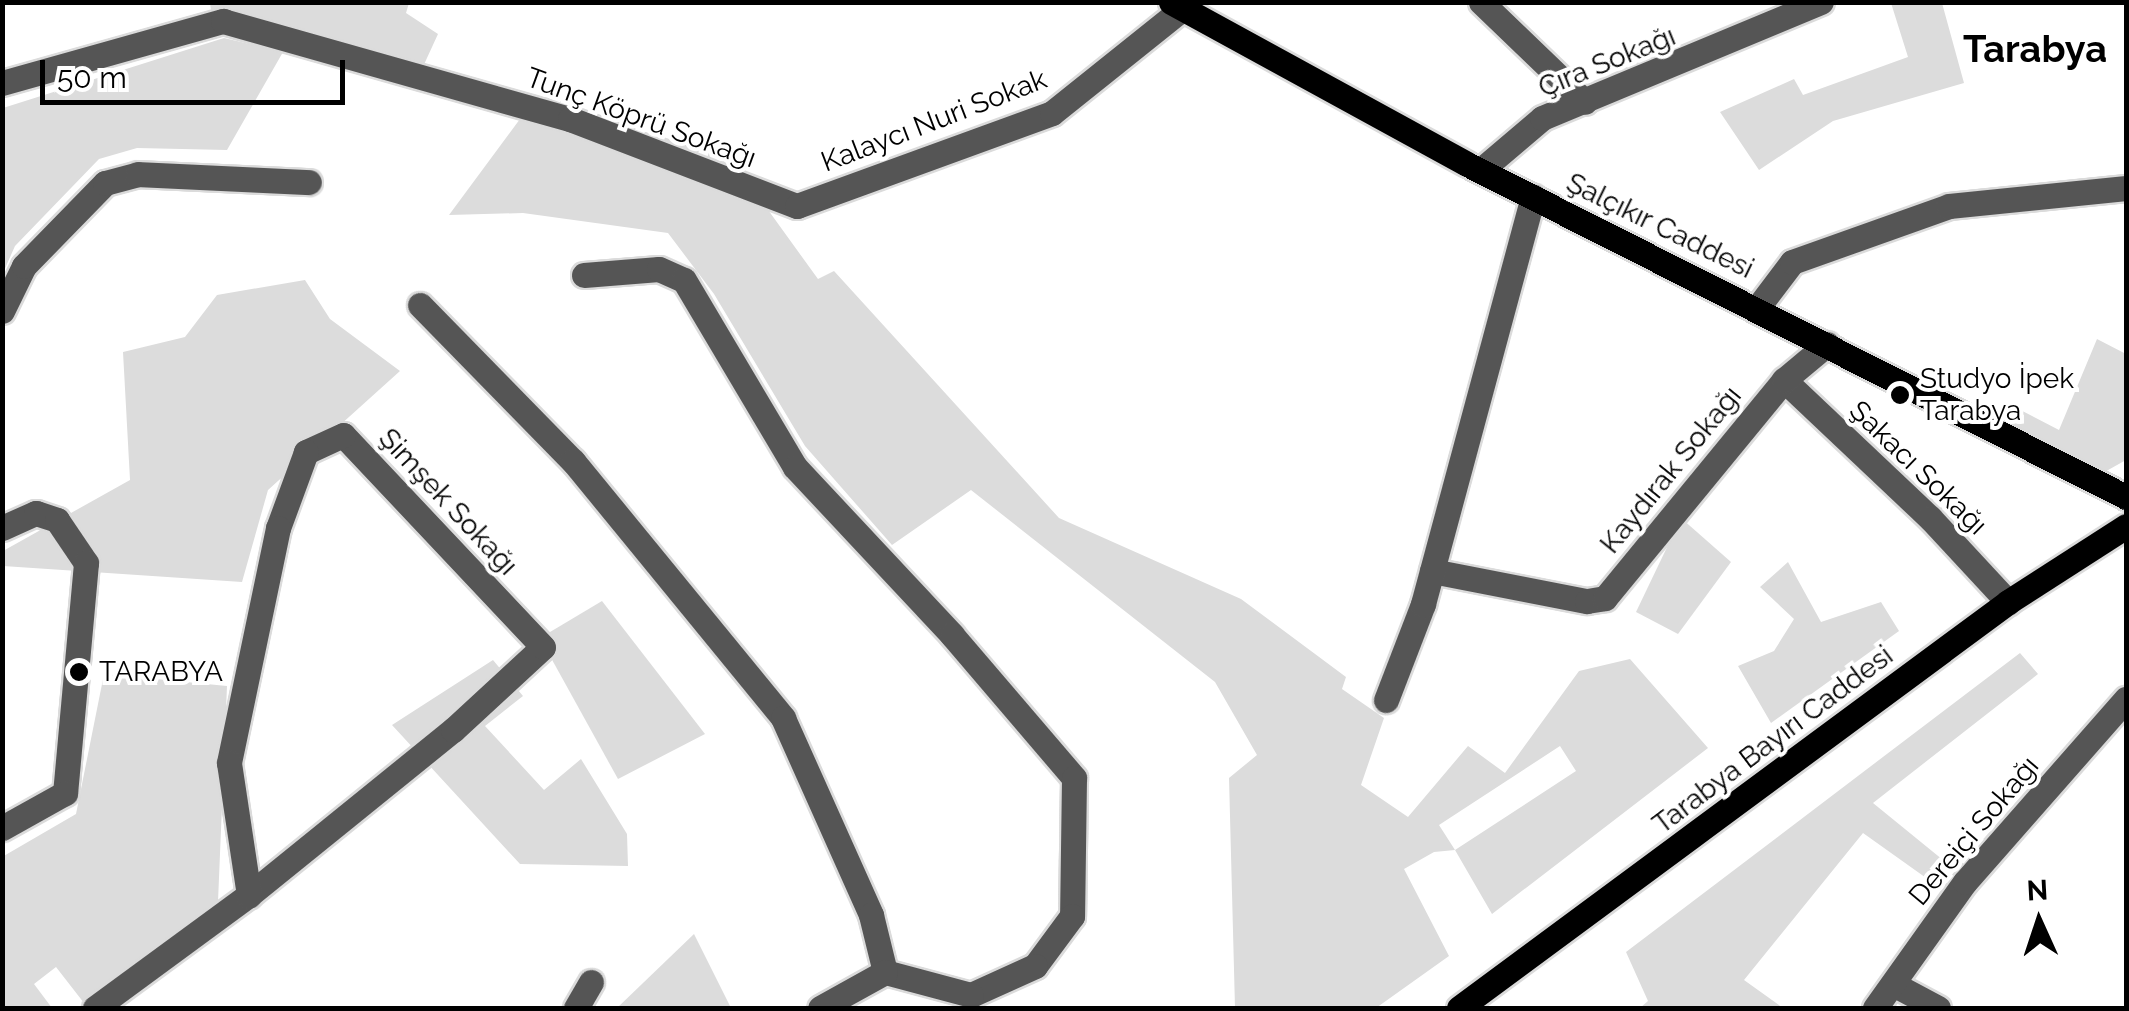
<!DOCTYPE html>
<html>
<head>
<meta charset="utf-8">
<style>
  body { margin:0 }
  #map { position:relative; width:2129px; height:1011px; overflow:hidden; background:#fff; font-family:Raleway,sans-serif }
  div>[style] { position:absolute }
  .green>* { inset:0; background:#dcdcdc }
  .roads { filter:drop-shadow(2px 0 #dbdbdb) drop-shadow(-2px 0 #dbdbdb) drop-shadow(0 2px #dbdbdb) drop-shadow(0 -2px #dbdbdb) }
  .minor>* { height:25px; margin:-12.5px; padding:0 12.5px; transform-origin:12.5px; border-radius:12.5px; background:#555 }
  .major>* { height:25px; margin:-12.5px; padding:0 12.5px; transform-origin:12.5px; border-radius:12.5px; background:#000 }
  .dots>* { width:28px; height:28px; translate:-50% -50%; box-sizing:border-box; border:5px solid #fff; border-radius:50% }
  span { translate:-50% -50%; white-space:nowrap; text-align:center; line-height:1.15; -webkit-text-stroke:8px #fff; paint-order:stroke }
  .street-label { font-size:28px; color:#000 }
  .poi-label { font-size:28px; color:#000 }
  .left { translate:0 -50%; text-align:left }
  .district-label { font-size:38px; color:#000; font-weight:700 }
  .frame { position:absolute; inset:0; border:5px solid #000; pointer-events:none }
  .north { position:absolute; left:1989px; top:871px; width:100px; height:100px; -webkit-text-stroke:8px #fff; paint-order:stroke; rotate:357deg; font-size:28px; font-weight:700; line-height:40px; text-align:center; color:#000 }
  .north::after { content:''; display:block; margin:auto; width:35px; height:45px; background:#000; clip-path:polygon(50% 0,100% 100%,50% 72%,0 100%) }
  .scale { position:absolute; left:40px; top:60px; width:305px; height:45px; box-sizing:border-box; border:5px solid #000; border-top:0; padding-left:12px; font-size:30px; line-height:35px; white-space:nowrap; color:#000; -webkit-text-stroke:8px #fff; paint-order:stroke }
</style>
</head>
<body>
<div id="map">
  <div class="green">
    <div style="clip-path:polygon(210px 3px,409px 3px,406px 13px,438px 34px,421px 71px,211px 11px)"></div>
    <div style="clip-path:polygon(1891px 3px,1942px 3px,1964px 83px,1833px 121px,1759px 170px,1720px 112px,1794px 79px,1803px 95px,1908px 57px)"></div>
    <div style="clip-path:polygon(224px 38px,283px 52px,227px 150px,137px 148px,99px 159px,15px 246px,3px 273px,3px 108px)"></div>
    <div style="clip-path:polygon(evenodd,534px 100px,729px 156px,818px 279px,834px 271px,1059px 518px,1241px 599px,1346px 677px,1342px 689px,1384px 718px,1361px 785px,1408px 817px,1468px 746px,1505px 773px,1579px 671px,1630px 659px,1708px 748px,1492px 914px,1455px 850px,1434px 852px,1404px 869px,1449px 956px,1376px 1008px,1235px 1008px,1229px 778px,1257px 755px,1215px 682px,971px 490px,892px 545px,805px 446px,714px 294px,668px 233px,523px 213px,449px 215px,534px 100px,1560px 746px,1576px 771px,1455px 850px,1439px 825px,1560px 746px)"></div>
    <div style="clip-path:polygon(305px 280px,330px 319px,400px 371px,268px 490px,242px 582px,3px 566px,3px 551px,130px 480px,123px 352px,185px 337px,217px 295px)"></div>
    <div style="clip-path:polygon(2097px 339px,2126px 354px,2126px 460px,2101px 474px,1994px 420px,2007px 403px,2059px 430px)"></div>
    <div style="clip-path:polygon(1681px 518px,1731px 562px,1678px 634px,1636px 612px)"></div>
    <div style="clip-path:polygon(1788px 562px,1821px 622px,1881px 602px,1899px 631px,1771px 723px,1738px 666px,1774px 651px,1794px 619px,1760px 587px)"></div>
    <div style="clip-path:polygon(602px 601px,705px 734px,618px 779px,540px 638px)"></div>
    <div style="clip-path:polygon(2020px 653px,2038px 674px,1873px 803px,1943px 860px,1929px 880px,1863px 833px,1744px 980px,1783px 1008px,1640px 1008px,1648px 1001px,1626px 952px)"></div>
    <div style="clip-path:polygon(493px 660px,523px 696px,485px 726px,544px 790px,581px 759px,627px 834px,628px 866px,520px 864px,392px 725px)"></div>
    <div style="clip-path:polygon(104px 674px,227px 686px,218px 902px,84px 1003px,56px 967px,34px 984px,52px 1008px,3px 1008px,2px 857px,76px 814px)"></div>
    <div style="clip-path:polygon(694px 934px,731px 1008px,617px 1008px)"></div>
  </div>
  <div class="roads">
    <div class="minor">
      <div style="left:1481px;top:2px;width:144px;rotate:43.9deg"></div>
      <div style="left:2px;top:83px;width:230px;rotate:-15.7deg"></div>
      <div style="left:223px;top:21px;width:361px;rotate:15.8deg"></div>
      <div style="left:570px;top:119px;width:243px;rotate:21deg"></div>
      <div style="left:797px;top:206px;width:271px;rotate:-20deg"></div>
      <div style="left:1052px;top:113px;width:166px;rotate:-38.7deg"></div>
      <div style="left:1481px;top:170px;width:80px;rotate:-40.4deg"></div>
      <div style="left:1542px;top:118px;width:302px;rotate:-22.6deg"></div>
      <div style="left:584px;top:275px;width:75px;rotate:-4.6deg"></div>
      <div style="left:659px;top:269px;width:27px;rotate:24deg"></div>
      <div style="left:684px;top:280px;width:217px;rotate:59.3deg"></div>
      <div style="left:795px;top:467px;width:230px;rotate:46.9deg"></div>
      <div style="left:952px;top:635px;width:188px;rotate:49.5deg"></div>
      <div style="left:1074px;top:778px;width:138px;rotate:90.8deg"></div>
      <div style="left:1072px;top:916px;width:62px;rotate:126.5deg"></div>
      <div style="left:1035px;top:966px;width:70px;rotate:155.6deg"></div>
      <div style="left:971px;top:995px;width:89px;rotate:-165deg"></div>
      <div style="left:420px;top:305px;width:219px;rotate:45.6deg"></div>
      <div style="left:573px;top:461px;width:332px;rotate:50.7deg"></div>
      <div style="left:783px;top:718px;width:216px;rotate:65.9deg"></div>
      <div style="left:871px;top:915px;width:59px;rotate:76.2deg"></div>
      <div style="left:885px;top:972px;width:74px;rotate:151deg"></div>
      <div style="left:1758px;top:307px;width:56px;rotate:-52.9deg"></div>
      <div style="left:1792px;top:262px;width:167px;rotate:-19.6deg"></div>
      <div style="left:1949px;top:206px;width:178px;rotate:-5.8deg"></div>
      <div style="left:2px;top:311px;width:50px;rotate:-63.9deg"></div>
      <div style="left:24px;top:266px;width:116px;rotate:-45.7deg"></div>
      <div style="left:105px;top:183px;width:34px;rotate:-15deg"></div>
      <div style="left:138px;top:174px;width:171px;rotate:2.7deg"></div>
      <div style="left:1784px;top:380px;width:201px;rotate:43.4deg"></div>
      <div style="left:1930px;top:518px;width:115px;rotate:47.1deg"></div>
      <div style="left:2px;top:528px;width:37px;rotate:-24deg"></div>
      <div style="left:36px;top:513px;width:22px;rotate:18deg"></div>
      <div style="left:57px;top:520px;width:52px;rotate:56deg"></div>
      <div style="left:86px;top:563px;width:231px;rotate:95.2deg"></div>
      <div style="left:65px;top:793px;width:72px;rotate:150.9deg"></div>
      <div style="left:1432px;top:571px;width:158px;rotate:11deg"></div>
      <div style="left:1587px;top:601px;width:18px;rotate:-9deg"></div>
      <div style="left:1605px;top:598px;width:282px;rotate:-50.6deg"></div>
      <div style="left:1784px;top:380px;width:56px;rotate:-39.9deg"></div>
      <div style="left:1386px;top:700px;width:103px;rotate:-68.9deg"></div>
      <div style="left:1423px;top:604px;width:422px;rotate:-74.9deg"></div>
      <div style="left:1893px;top:984px;width:51px;rotate:28.1deg"></div>
      <div style="left:95px;top:1008px;width:191px;rotate:-36.3deg"></div>
      <div style="left:249px;top:895px;width:262px;rotate:-39deg"></div>
      <div style="left:453px;top:730px;width:122px;rotate:-42.7deg"></div>
      <div style="left:543px;top:647px;width:291px;rotate:-133.3deg"></div>
      <div style="left:343px;top:435px;width:41px;rotate:155.3deg"></div>
      <div style="left:306px;top:452px;width:81px;rotate:110.2deg"></div>
      <div style="left:278px;top:528px;width:240px;rotate:101.8deg"></div>
      <div style="left:229px;top:763px;width:134px;rotate:81.4deg"></div>
      <div style="left:576px;top:1008px;width:30px;rotate:-60deg"></div>
      <div style="left:1875px;top:1008px;width:155px;rotate:-54.5deg"></div>
      <div style="left:1965px;top:882px;width:244px;rotate:-48.7deg"></div>
    </div>
    <div class="major">
      <div style="left:1171px;top:2px;width:337px;rotate:28.7deg"></div>
      <div style="left:1467px;top:164px;width:738px;rotate:26.81deg"></div>
      <div style="left:1459px;top:1008px;width:683px;rotate:-36.48deg"></div>
      <div style="left:2008px;top:602px;width:140px;rotate:-32.8deg"></div>
    </div>
  </div>
  <div class="dots">
    <div style="left:1900px;top:395px;background:#000"></div>
    <div style="left:79px;top:672px;background:#000"></div>
  </div>
  <div class="street-label">
    <span style="left:1607px;top:62px;rotate:-22deg">Çıra Sokağı</span>
    <span style="left:641px;top:118px;rotate:20deg">Tunç Köprü Sokağı</span>
    <span style="left:934px;top:121px;rotate:-21deg">Kalaycı Nuri Sokak</span>
    <span style="left:1660px;top:226px;rotate:26deg">Şalçıkır Caddesi</span>
    <span style="left:1918px;top:468px;rotate:44deg">Şakacı Sokağı</span>
    <span style="left:1671px;top:470px;rotate:-51deg">Kaydırak Sokağı</span>
    <span style="left:448px;top:502px;rotate:47deg">Şimşek Sokağı</span>
    <span style="left:1773px;top:740px;rotate:-37deg">Tarabya Bayırı Caddesi</span>
    <span style="left:1974px;top:831px;rotate:-50deg">Dereiçi Sokağı</span>
  </div>
  <div class="poi-label">
    <span class="left" style="left:1920px;top:395px">Studyo İpek<br>Tarabya</span>
    <span class="left" style="left:99px;top:672px">TARABYA</span>
  </div>
  <div class="district-label">
    <span style="left:2035px;top:49px">Tarabya</span>
  </div>
  <div class="frame"></div>
  <div class="north">N</div>
  <div class="scale">50 m</div>
</div>
</body>
</html>
